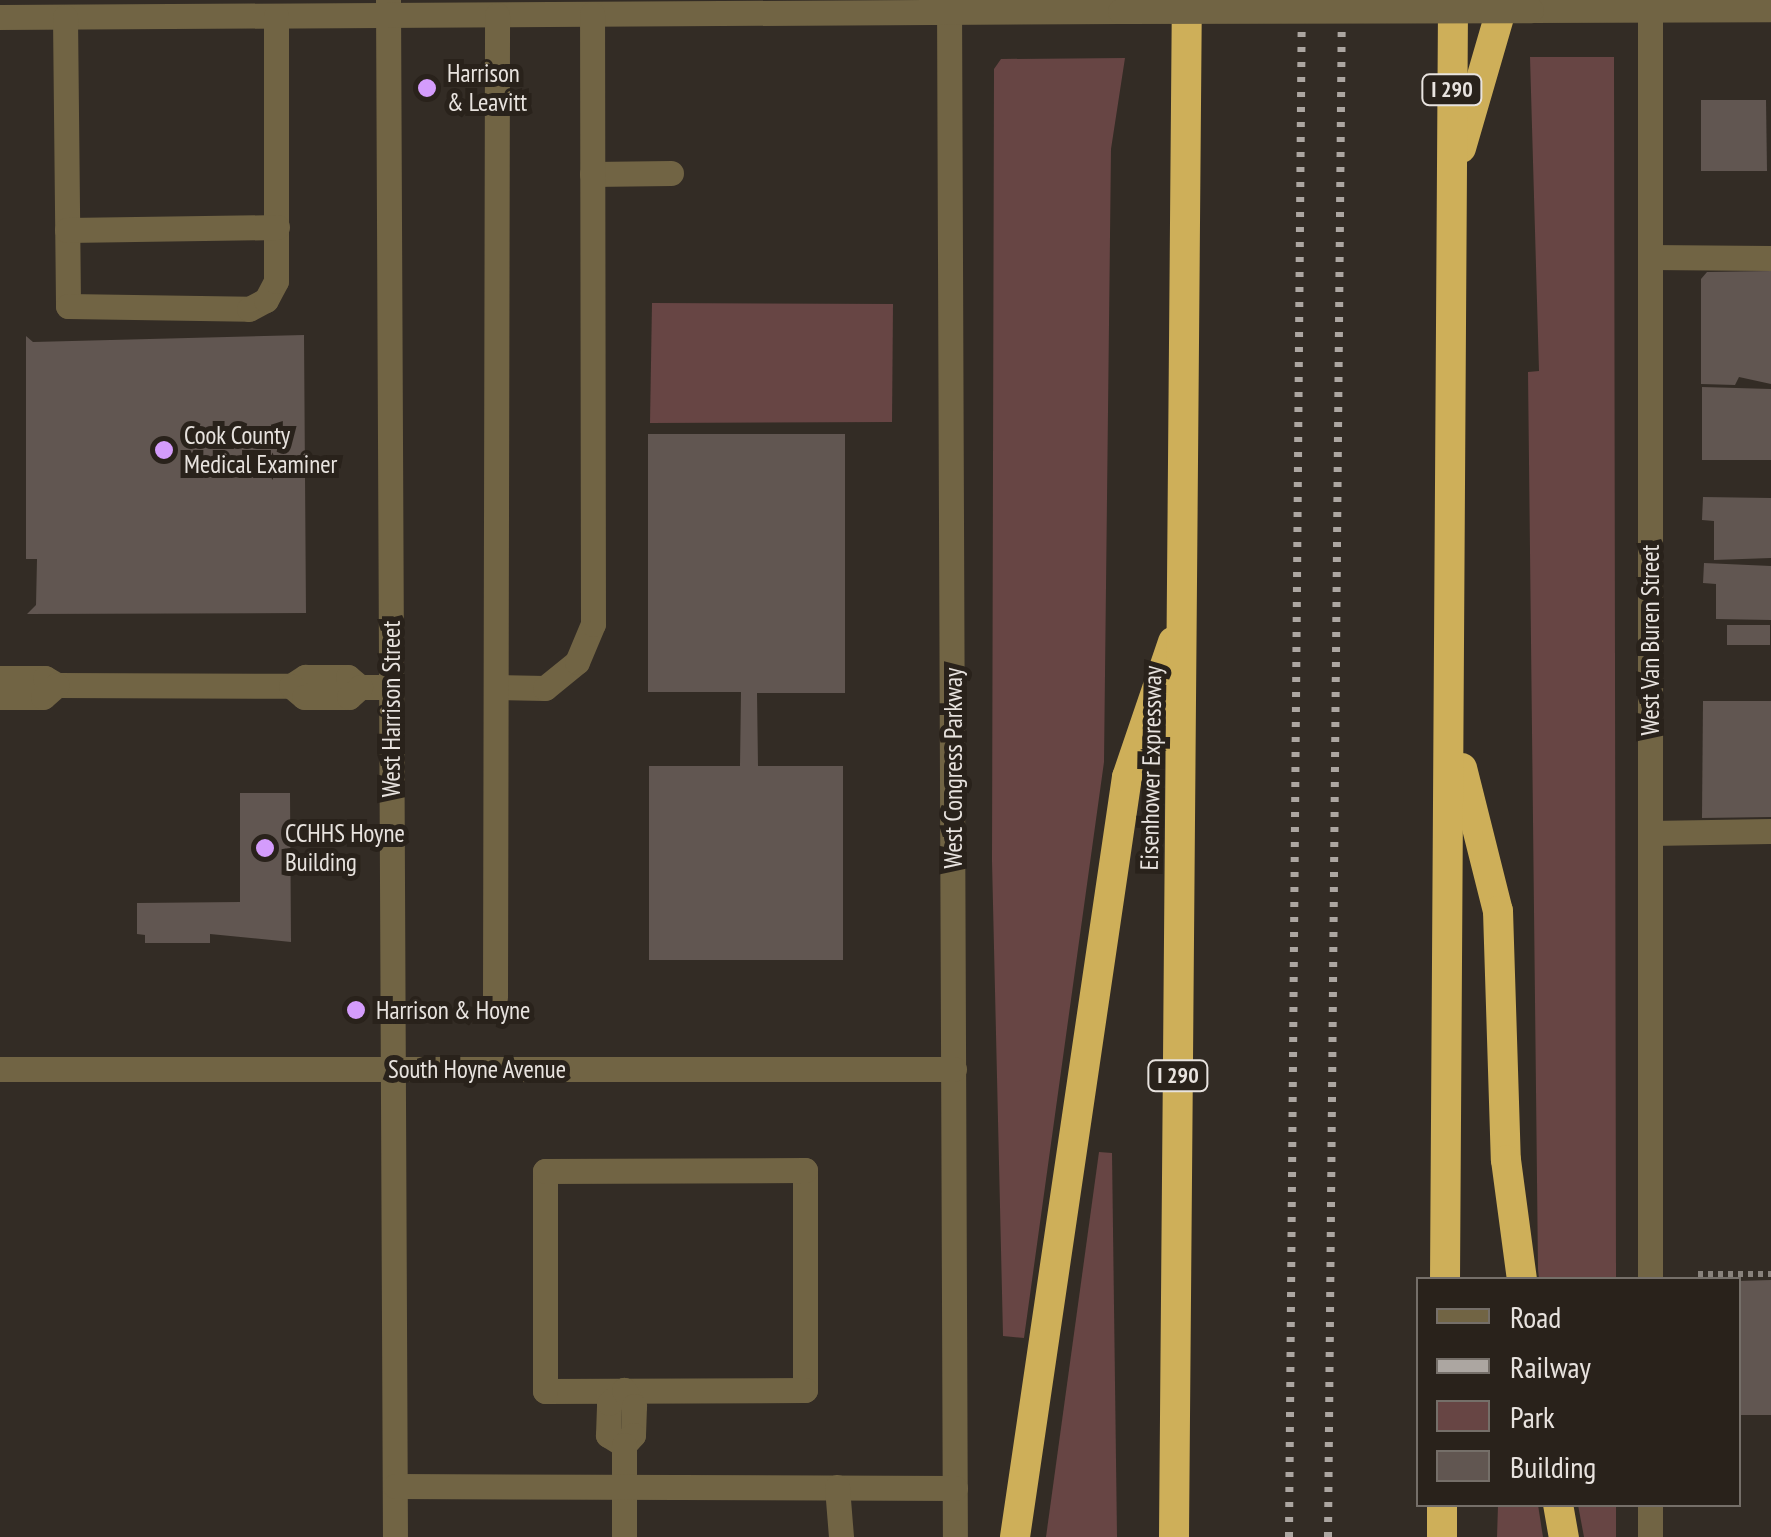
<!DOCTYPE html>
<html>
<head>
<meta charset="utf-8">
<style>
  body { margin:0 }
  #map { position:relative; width:1771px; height:1537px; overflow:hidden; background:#332c25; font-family:"PT Sans Narrow",sans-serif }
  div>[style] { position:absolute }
  .green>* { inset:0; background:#674544 }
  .building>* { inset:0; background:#615651 }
  .path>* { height:6px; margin-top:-3px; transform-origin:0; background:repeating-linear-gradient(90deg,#88827c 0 5px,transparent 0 10px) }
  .minor>* { height:25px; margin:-12.5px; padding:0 12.5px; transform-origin:12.5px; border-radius:12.5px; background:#716444 }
  .highway>* { height:30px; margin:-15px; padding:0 15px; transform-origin:15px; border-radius:15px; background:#ceaf59 }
  .rail>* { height:8px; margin-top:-4px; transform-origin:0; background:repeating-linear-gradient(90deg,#aca6a1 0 5px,transparent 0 15px) }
  .minor-bridge>* { height:25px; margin:-12.5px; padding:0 12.5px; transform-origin:12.5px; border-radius:12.5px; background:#716444 }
  .dots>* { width:28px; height:28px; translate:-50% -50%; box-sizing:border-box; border:5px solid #29221b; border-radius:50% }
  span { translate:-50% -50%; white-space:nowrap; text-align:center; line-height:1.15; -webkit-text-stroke:10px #29221b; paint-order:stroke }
  .shield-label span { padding:2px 8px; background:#29221b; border:2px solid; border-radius:8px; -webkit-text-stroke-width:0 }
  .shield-label { font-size:22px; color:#e8e3df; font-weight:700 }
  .poi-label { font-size:25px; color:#e8e3df }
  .left { translate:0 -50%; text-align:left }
  .street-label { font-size:25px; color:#e8e3df }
  .legend { position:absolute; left:1416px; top:1277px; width:325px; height:230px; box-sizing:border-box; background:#29221b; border:2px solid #756f69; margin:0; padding:12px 18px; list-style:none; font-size:30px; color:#e8e3df }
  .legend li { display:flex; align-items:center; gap:20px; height:50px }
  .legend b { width:50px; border:2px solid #756f69 }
</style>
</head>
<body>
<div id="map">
  <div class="green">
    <div style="clip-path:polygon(1530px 57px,1614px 57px,1616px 1279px,1539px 1279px,1538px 1269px,1528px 372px,1539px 371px)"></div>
    <div style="clip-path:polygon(1125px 58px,1111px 149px,1104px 762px,1024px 1338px,1003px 1336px,992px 861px,994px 69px,1001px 59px)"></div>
    <div style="clip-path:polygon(652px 303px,893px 304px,892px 422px,650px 423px)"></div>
    <div style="clip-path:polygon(1099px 1152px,1112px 1153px,1117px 1537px,1046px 1537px)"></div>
    <div style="clip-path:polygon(1498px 1505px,1538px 1505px,1543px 1537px,1497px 1537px)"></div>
    <div style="clip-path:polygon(1578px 1505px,1616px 1505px,1616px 1537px,1584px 1537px)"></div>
  </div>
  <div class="building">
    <div style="clip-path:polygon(1701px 100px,1766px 100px,1767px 171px,1701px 171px)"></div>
    <div style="clip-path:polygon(1771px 271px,1771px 384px,1739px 377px,1735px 385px,1701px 384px,1701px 279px,1707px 272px)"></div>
    <div style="clip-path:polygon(304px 335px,306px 613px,27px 614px,36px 605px,37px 559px,26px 559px,26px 336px,33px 342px)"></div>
    <div style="clip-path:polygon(1702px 387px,1771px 389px,1771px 460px,1702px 460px)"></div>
    <div style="clip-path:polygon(648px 434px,845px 434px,845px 693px,757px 693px,758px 766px,843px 766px,843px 960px,649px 960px,649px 766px,740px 766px,741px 692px,648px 692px)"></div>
    <div style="clip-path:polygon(1703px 497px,1771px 498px,1771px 558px,1714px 560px,1714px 521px,1702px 520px)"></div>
    <div style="clip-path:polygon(1704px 563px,1771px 566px,1771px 620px,1716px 619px,1716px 584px,1703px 583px)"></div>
    <div style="clip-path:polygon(1727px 625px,1770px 625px,1770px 645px,1727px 645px)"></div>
    <div style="clip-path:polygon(1703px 701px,1771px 701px,1771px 817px,1702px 818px)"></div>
    <div style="clip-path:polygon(240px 793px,290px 793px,291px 942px,210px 934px,210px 943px,145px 943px,145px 935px,137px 934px,137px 903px,240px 902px)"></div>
    <div style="clip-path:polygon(1771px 1280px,1771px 1415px,1738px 1415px,1738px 1281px)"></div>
  </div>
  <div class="path">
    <div style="left:1698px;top:1274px;width:73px"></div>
  </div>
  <div class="minor">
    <div style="left:388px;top:0;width:1537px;rotate:89.74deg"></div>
    <div style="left:949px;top:0;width:1537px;rotate:89.78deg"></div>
    <div style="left:1531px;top:10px;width:240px;rotate:-0.2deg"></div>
    <div style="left:0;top:17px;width:1120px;rotate:-0.31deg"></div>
    <div style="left:65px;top:17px;width:289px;rotate:89.4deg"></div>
    <div style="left:68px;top:306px;width:181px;rotate:0.9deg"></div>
    <div style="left:249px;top:309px;width:19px;rotate:-28deg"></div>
    <div style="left:266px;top:300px;width:21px;rotate:-62deg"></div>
    <div style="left:276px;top:281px;width:265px;rotate:-90deg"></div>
    <div style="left:592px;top:174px;width:79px;rotate:-0.7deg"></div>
    <div style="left:67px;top:230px;width:210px;rotate:-0.8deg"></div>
    <div style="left:1650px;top:257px;width:121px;rotate:0.5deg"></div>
    <div style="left:0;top:678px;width:45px"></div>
    <div style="left:45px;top:678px;width:14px;rotate:30deg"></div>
    <div style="left:57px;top:685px;width:234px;rotate:0.2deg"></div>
    <div style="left:291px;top:686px;width:17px;rotate:-33deg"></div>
    <div style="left:305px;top:677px;width:43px"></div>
    <div style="left:348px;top:677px;width:16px;rotate:40deg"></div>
    <div style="left:360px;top:687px;width:31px"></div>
    <div style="left:291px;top:686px;width:17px;rotate:40deg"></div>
    <div style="left:304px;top:697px;width:45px"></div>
    <div style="left:349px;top:697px;width:15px;rotate:-42deg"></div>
    <div style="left:496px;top:687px;width:49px;rotate:1.2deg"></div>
    <div style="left:545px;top:688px;width:41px;rotate:-39.1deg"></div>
    <div style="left:577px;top:662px;width:41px;rotate:-67.2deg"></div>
    <div style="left:593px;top:624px;width:610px;rotate:-90.09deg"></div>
    <div style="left:0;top:697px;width:43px"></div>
    <div style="left:43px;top:697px;width:18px;rotate:-41deg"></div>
    <div style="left:1650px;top:833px;width:121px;rotate:-0.9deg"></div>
    <div style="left:495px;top:997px;width:982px;rotate:-89.88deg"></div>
    <div style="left:0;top:1069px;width:954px"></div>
    <div style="left:805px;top:1170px;width:220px;rotate:90deg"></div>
    <div style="left:805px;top:1390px;width:260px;rotate:179.8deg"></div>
    <div style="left:545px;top:1391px;width:220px;rotate:-90deg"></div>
    <div style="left:545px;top:1171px;width:260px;rotate:-0.2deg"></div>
    <div style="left:1650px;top:1280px;width:1280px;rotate:-90deg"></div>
    <div style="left:624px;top:1445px;width:19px;rotate:-148deg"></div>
    <div style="left:608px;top:1435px;width:32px;rotate:-88deg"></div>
    <div style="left:609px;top:1403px;width:20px;rotate:-41deg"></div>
    <div style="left:624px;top:1390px;width:19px;rotate:58deg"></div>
    <div style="left:634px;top:1406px;width:29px;rotate:92deg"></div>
    <div style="left:633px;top:1435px;width:13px;rotate:132deg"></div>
    <div style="left:624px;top:1445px;width:92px;rotate:90deg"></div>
    <div style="left:395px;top:1486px;width:560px;rotate:0.2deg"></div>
    <div style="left:837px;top:1487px;width:50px;rotate:85.4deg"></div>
    <div style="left:1650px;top:1537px;width:33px;rotate:-90deg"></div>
  </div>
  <div class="highway">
    <div style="left:1461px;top:148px;width:154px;rotate:-73.8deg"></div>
    <div style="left:1462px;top:768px;width:147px;rotate:75.9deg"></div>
    <div style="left:1498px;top:911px;width:249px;rotate:88.2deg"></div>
    <div style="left:1506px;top:1160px;width:121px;rotate:82.4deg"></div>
    <div style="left:1445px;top:1280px;width:1280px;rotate:-89.64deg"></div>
    <div style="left:1558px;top:1504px;width:34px;rotate:80deg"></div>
    <div style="left:1015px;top:1537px;width:768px;rotate:-81.62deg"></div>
    <div style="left:1127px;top:777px;width:143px;rotate:-71.2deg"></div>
    <div style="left:1174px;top:1537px;width:1537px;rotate:-89.52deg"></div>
    <div style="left:1442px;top:1537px;width:33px;rotate:-90deg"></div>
  </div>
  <div class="rail">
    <div style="left:1289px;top:1537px;width:1537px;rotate:-89.52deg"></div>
    <div style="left:1328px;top:1537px;width:1537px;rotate:-89.48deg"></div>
  </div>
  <div class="minor-bridge">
    <div style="left:1120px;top:11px;width:411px;rotate:-0.1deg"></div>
  </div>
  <div class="dots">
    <div style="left:427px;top:88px;background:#d49cfc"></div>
    <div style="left:164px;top:450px;background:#d49cfc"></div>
    <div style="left:265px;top:848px;background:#d49cfc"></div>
    <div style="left:356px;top:1010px;background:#d49cfc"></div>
  </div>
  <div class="shield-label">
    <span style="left:1452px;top:90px">I 290</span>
    <span style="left:1178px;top:1076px">I 290</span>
  </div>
  <div class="poi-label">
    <span class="left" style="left:447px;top:88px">Harrison<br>&amp; Leavitt</span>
    <span class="left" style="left:184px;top:450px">Cook County<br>Medical Examiner</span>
    <span class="left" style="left:285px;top:848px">CCHHS Hoyne<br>Building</span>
    <span class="left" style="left:376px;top:1010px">Harrison &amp; Hoyne</span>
  </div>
  <div class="street-label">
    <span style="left:1650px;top:640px;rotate:-90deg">West Van Buren Street</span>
    <span style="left:391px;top:709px;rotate:-90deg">West Harrison Street</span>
    <span style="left:953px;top:768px;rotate:-90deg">West Congress Parkway</span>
    <span style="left:1151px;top:768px;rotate:-89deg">Eisenhower Expressway</span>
    <span style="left:477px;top:1069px">South Hoyne Avenue</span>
  </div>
  <ul class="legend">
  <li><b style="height:12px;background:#716444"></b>Road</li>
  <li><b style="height:12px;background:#aca6a1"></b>Railway</li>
  <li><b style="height:28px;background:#674544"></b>Park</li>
  <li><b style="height:28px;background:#615651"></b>Building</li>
  </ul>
</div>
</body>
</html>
